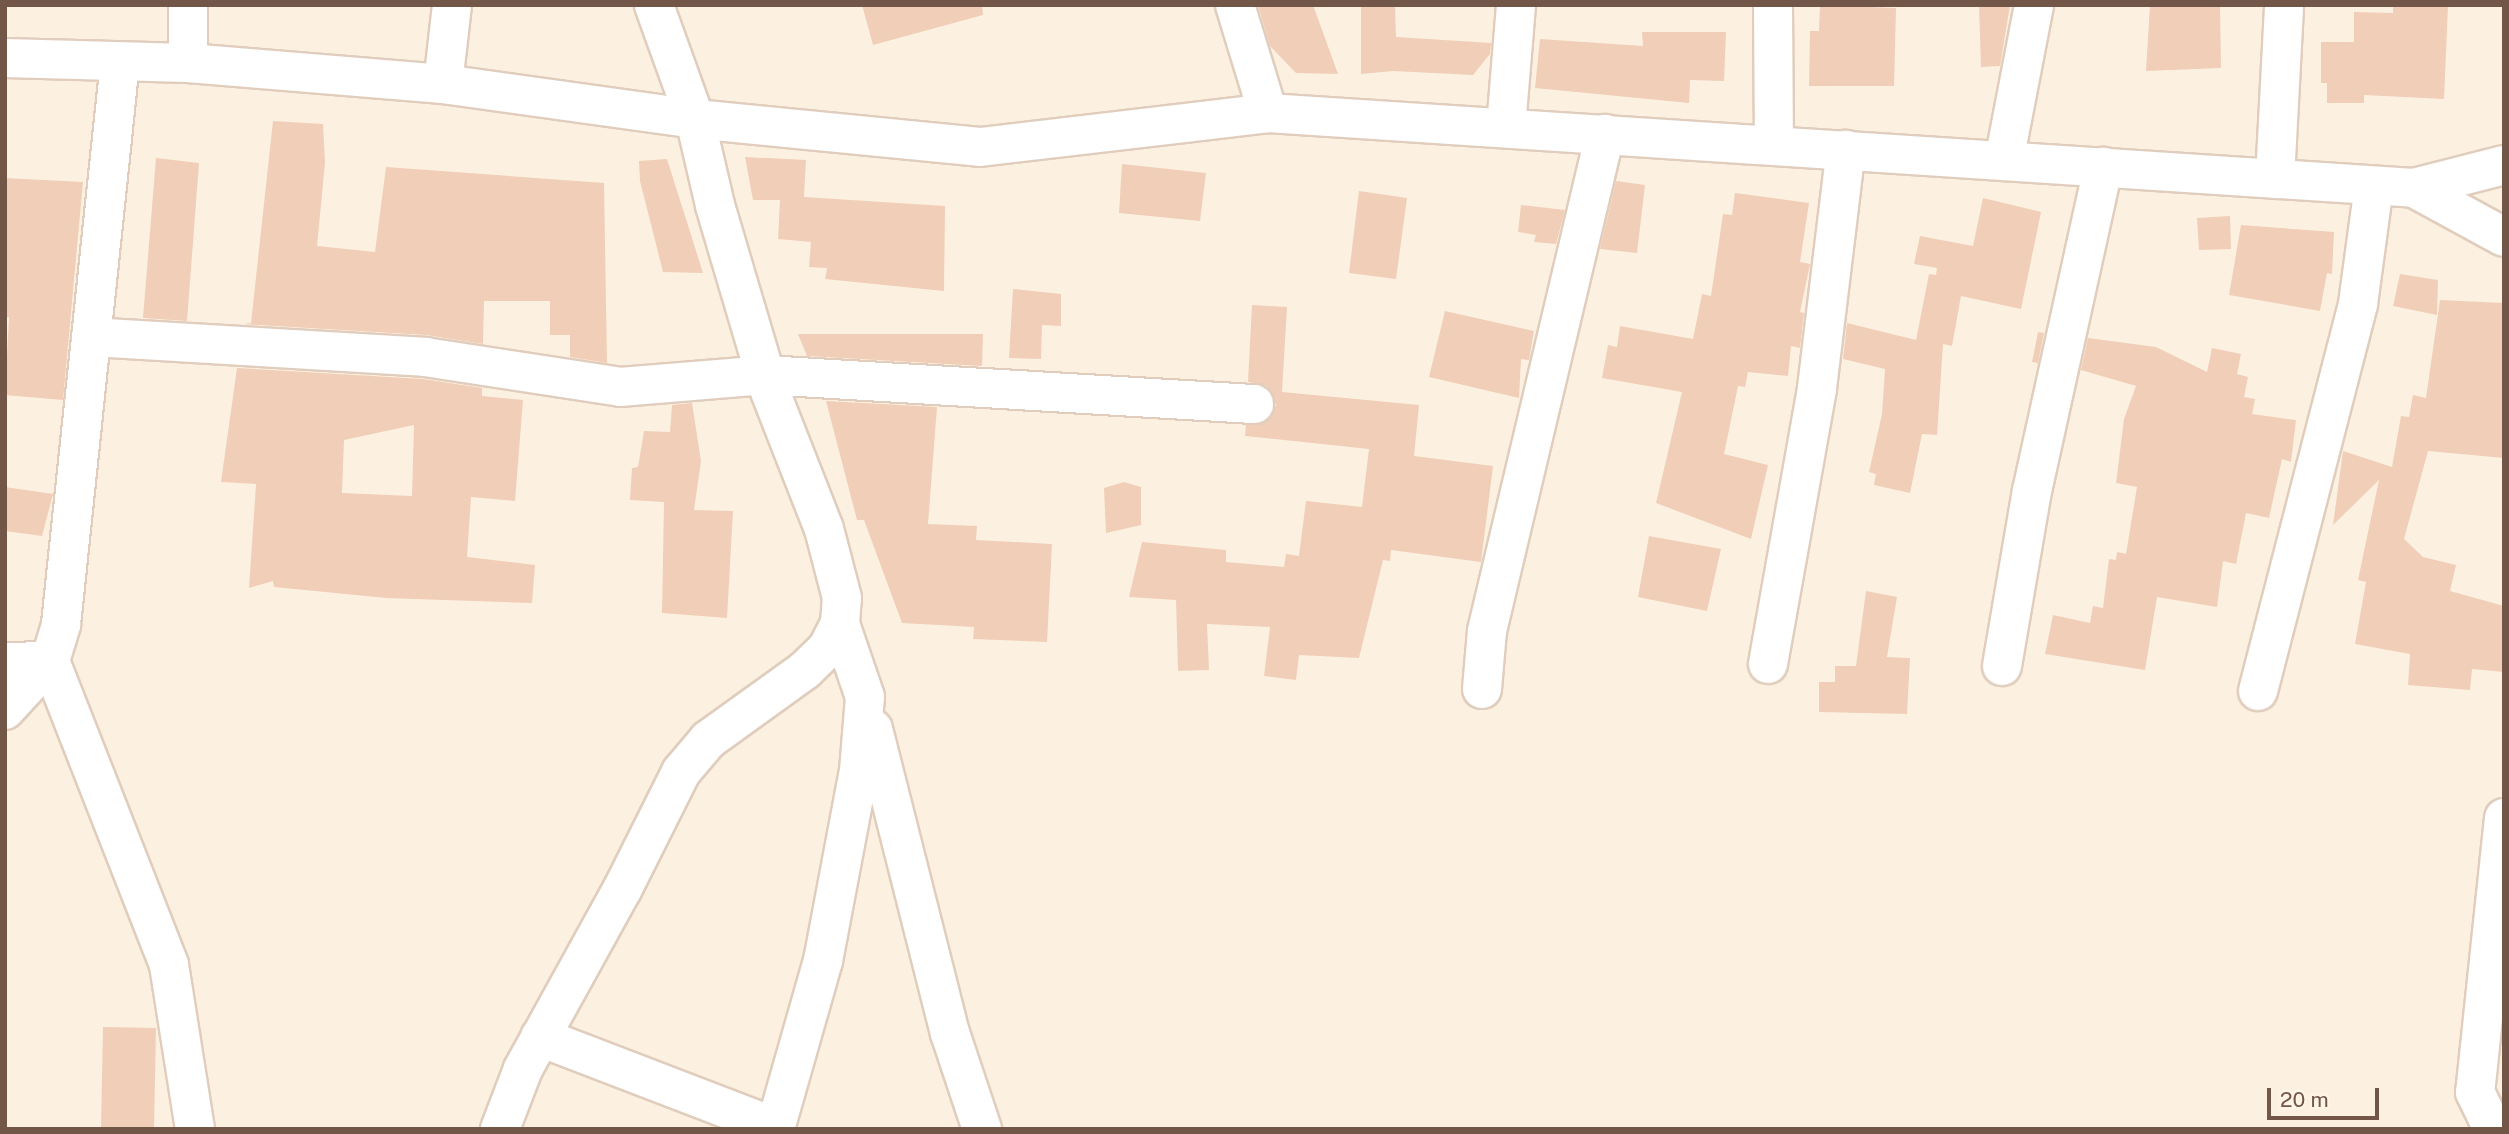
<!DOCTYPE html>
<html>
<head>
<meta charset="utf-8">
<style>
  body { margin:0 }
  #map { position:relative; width:2509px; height:1134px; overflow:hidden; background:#fcf1e1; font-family:"Public Sans",sans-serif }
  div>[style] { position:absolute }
  .building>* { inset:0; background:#f1ceb8 }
  .roads { filter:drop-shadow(2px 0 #e0cdbd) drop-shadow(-2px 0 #e0cdbd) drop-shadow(0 2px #e0cdbd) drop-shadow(0 -2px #e0cdbd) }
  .minor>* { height:38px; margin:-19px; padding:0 19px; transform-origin:19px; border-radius:19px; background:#fff }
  span { translate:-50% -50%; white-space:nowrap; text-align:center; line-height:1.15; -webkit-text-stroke:5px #fff5e7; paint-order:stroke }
  .frame { position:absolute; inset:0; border:7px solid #725648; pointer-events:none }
  .scale { position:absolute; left:2267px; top:1088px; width:112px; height:32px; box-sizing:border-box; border:4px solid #725648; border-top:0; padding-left:9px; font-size:21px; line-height:24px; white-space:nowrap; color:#725648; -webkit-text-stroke:5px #fff5e7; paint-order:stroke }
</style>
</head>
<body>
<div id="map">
  <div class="building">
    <div style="clip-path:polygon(862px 5px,982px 5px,983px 15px,873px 45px)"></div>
    <div style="clip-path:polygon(1258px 5px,1313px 5px,1338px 74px,1296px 73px,1270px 46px)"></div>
    <div style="clip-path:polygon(1361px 5px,1395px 5px,1396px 37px,1491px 43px,1490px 54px,1473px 75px,1393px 71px,1361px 74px)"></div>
    <div style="clip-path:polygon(1820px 5px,1896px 8px,1894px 86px,1809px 86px,1810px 31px,1819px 31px)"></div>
    <div style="clip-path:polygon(1979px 5px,2010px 5px,2000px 66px,1981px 67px)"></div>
    <div style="clip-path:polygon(2150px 5px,2220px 5px,2221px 68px,2146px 71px)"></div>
    <div style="clip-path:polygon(2393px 5px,2448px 5px,2444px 99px,2364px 95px,2364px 103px,2327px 103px,2327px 83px,2321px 83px,2321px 42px,2354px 42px,2354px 12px,2393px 13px)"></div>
    <div style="clip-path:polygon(1642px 32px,1726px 32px,1724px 81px,1690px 80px,1689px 103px,1535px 88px,1540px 39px,1643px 46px)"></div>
    <div style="clip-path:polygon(273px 121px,323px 124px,325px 163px,317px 246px,375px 252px,386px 167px,604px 183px,607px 363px,570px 357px,570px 335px,550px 335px,550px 301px,484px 301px,483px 344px,426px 335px,243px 324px,251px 323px)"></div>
    <div style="clip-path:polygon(745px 157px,806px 160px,804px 197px,945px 206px,944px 291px,825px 279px,827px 268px,809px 267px,811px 242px,778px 239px,780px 200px,753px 200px)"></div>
    <div style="clip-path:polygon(156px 158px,199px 163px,187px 321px,143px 318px)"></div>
    <div style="clip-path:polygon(667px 159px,703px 273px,663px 272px,640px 181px,639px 161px)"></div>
    <div style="clip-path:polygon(1122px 164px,1206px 173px,1200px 221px,1119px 213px)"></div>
    <div style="clip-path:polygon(5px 178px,83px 182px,63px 400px,5px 395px,9px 317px,5px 317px)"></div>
    <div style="clip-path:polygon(1616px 181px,1645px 185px,1637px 253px,1600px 249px)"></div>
    <div style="clip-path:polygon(1359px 191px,1407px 198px,1396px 279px,1349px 273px)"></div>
    <div style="clip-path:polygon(1735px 193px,1809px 203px,1800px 262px,1810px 264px,1800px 312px,1804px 313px,1800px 348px,1791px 346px,1788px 376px,1748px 372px,1745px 387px,1738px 386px,1724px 454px,1768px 465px,1751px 539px,1656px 503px,1682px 392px,1602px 378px,1608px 345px,1617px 347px,1620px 326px,1693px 339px,1702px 294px,1711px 296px,1723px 214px,1732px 215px)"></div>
    <div style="clip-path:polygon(1983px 198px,2041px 212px,2021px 309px,1961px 296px,1952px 346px,1943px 344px,1937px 435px,1922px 434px,1910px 493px,1874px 485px,1876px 474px,1869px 472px,1882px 414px,1885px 369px,1843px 359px,1847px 323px,1916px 340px,1929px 274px,1936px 275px,1937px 268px,1914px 264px,1920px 236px,1973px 246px)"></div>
    <div style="clip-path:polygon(1521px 205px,1565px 210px,1556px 244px,1534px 242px,1536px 235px,1518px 232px)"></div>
    <div style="clip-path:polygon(2230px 216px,2231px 249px,2199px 250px,2197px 218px)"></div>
    <div style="clip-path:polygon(2241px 225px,2334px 232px,2332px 274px,2327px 273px,2320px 311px,2229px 295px)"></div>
    <div style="clip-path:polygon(2400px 274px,2438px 280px,2437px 315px,2393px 306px)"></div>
    <div style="clip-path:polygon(1013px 289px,1061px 294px,1061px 326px,1042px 325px,1041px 359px,1009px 358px)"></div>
    <div style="clip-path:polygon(2440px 300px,2504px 303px,2504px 458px,2428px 451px,2404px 539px,2423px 557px,2456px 565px,2450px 591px,2504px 606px,2504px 672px,2472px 669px,2470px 690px,2408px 685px,2410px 654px,2355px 644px,2366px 582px,2358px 580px,2379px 480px,2333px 525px,2343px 451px,2392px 467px,2401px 416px,2409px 417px,2413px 395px,2426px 398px)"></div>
    <div style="clip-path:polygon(1252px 305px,1287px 307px,1282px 392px,1419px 405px,1414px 456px,1493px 466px,1481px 562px,1391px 550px,1390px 561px,1383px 560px,1359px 658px,1299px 655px,1296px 680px,1264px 676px,1270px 627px,1207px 624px,1209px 670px,1178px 671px,1176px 600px,1129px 597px,1142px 542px,1226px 550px,1226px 562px,1284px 567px,1286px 554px,1299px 556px,1306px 501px,1362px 507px,1369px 449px,1245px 436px,1246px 425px,1264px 423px,1276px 405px,1267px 386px,1248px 382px)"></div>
    <div style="clip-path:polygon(1445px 311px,1534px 331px,1529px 360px,1521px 359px,1519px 398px,1429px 377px)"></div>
    <div style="clip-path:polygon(2038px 332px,2044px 333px,2038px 363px,2032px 362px)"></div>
    <div style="clip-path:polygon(798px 334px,983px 334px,982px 366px,807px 356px)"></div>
    <div style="clip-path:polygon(2088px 338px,2156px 347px,2207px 372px,2212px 348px,2241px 354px,2237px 374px,2248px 377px,2244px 397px,2255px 399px,2252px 414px,2296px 420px,2291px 462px,2282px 459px,2269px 518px,2246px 513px,2236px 564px,2223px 561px,2217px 607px,2157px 597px,2145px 670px,2045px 654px,2053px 615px,2090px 623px,2093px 606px,2103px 608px,2109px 559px,2116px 560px,2117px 552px,2126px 554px,2137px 487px,2116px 483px,2124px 419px,2136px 386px,2081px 370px)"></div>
    <div style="clip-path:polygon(evenodd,237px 368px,423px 379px,482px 388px,482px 396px,523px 400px,515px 501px,471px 497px,467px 557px,535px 565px,532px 603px,386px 598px,274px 587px,273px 581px,249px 588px,256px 484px,221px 482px,237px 368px,414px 425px,412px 496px,342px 493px,344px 440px,414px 425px)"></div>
    <div style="clip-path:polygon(826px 401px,937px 407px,928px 524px,977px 526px,976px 540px,1052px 544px,1047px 642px,973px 639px,974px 627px,902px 623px,864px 520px,857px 520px)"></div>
    <div style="clip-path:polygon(692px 403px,701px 461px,694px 510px,733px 511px,727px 618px,662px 613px,664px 502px,630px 500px,632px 468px,638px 467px,644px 431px,670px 432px,672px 405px)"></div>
    <div style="clip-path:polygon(1124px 482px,1141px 487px,1141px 525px,1106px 533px,1104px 488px)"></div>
    <div style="clip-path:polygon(5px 487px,53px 494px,42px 536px,5px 531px)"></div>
    <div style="clip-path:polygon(1649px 536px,1721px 549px,1707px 611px,1638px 597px)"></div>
    <div style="clip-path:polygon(1866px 591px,1897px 597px,1887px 657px,1910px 658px,1907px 714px,1819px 712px,1819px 682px,1835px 682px,1835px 666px,1856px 666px)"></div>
    <div style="clip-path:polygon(103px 1027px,156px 1028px,154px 1129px,101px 1129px)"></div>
  </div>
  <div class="roads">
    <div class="minor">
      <div style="left:1235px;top:5px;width:113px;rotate:73deg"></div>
      <div style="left:1773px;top:5px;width:140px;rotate:89.6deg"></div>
      <div style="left:5px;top:58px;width:183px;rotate:1.6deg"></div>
      <div style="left:188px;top:63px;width:256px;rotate:4.7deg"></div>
      <div style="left:443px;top:84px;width:254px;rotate:7.9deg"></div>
      <div style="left:695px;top:119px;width:286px;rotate:5.6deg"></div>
      <div style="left:980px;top:147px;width:290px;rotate:-6.7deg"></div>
      <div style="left:1268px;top:113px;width:1148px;rotate:3.74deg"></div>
      <div style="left:2414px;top:188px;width:93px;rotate:-14.3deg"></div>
      <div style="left:188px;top:63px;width:58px;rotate:-90deg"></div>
      <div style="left:443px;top:84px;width:80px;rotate:-83.5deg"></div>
      <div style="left:1506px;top:127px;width:122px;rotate:-85.3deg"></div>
      <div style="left:2004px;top:161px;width:159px;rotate:-79.1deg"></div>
      <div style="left:2275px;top:179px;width:174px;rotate:-87deg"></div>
      <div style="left:2414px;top:188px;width:102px;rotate:28.6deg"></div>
      <div style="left:91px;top:337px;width:335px;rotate:3.4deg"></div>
      <div style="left:425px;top:357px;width:197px;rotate:8.7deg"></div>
      <div style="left:620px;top:387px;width:145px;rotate:-4.7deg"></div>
      <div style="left:765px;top:375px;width:490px;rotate:3.4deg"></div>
      <div style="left:5px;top:662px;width:45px;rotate:-1.3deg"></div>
      <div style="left:50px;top:661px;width:326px;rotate:68.6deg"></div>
      <div style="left:169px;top:965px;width:166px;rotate:81deg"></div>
      <div style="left:1768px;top:664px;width:280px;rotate:-79.9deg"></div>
      <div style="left:1817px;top:388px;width:240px;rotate:-83.1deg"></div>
      <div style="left:2002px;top:666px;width:178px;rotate:-80.3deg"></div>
      <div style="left:2032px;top:491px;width:332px;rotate:-77.6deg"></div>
      <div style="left:1482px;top:689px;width:58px;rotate:-85.1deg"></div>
      <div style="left:1487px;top:631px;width:511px;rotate:-76.64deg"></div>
      <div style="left:2258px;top:691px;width:400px;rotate:-75.5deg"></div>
      <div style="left:2358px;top:304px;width:119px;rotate:-82.3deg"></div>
      <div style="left:5px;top:710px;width:67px;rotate:-47.4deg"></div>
      <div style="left:50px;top:661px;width:39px;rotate:-73deg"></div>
      <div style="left:61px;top:624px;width:565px;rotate:-84.01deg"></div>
      <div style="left:873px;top:729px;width:314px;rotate:75.8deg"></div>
      <div style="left:950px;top:1033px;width:101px;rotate:71.6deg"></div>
      <div style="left:2504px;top:818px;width:276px;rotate:96deg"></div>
      <div style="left:2475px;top:1092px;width:30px;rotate:64deg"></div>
      <div style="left:2488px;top:1119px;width:18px;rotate:29deg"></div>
      <div style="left:540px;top:1037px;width:252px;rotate:21deg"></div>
      <div style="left:500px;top:1129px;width:64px;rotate:-69deg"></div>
      <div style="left:523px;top:1069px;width:205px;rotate:-61.1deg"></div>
      <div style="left:622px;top:890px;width:132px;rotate:-63.4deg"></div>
      <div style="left:681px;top:772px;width:42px;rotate:-49.8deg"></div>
      <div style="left:708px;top:740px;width:120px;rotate:-35.8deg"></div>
      <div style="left:805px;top:670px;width:30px;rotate:-44deg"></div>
      <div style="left:827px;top:649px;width:28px;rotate:-63deg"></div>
      <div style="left:840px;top:624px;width:26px;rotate:-86deg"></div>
      <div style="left:842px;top:598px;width:71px;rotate:-104.6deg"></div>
      <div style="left:824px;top:529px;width:148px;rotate:-111.4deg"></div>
      <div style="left:770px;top:391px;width:194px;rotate:-106.5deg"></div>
      <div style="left:715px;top:205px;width:88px;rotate:-103.1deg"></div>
      <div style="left:695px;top:119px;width:121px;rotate:-109.8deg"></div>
      <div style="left:775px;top:1129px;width:175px;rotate:-74.1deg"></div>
      <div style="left:823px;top:961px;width:193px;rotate:-79.3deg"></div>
      <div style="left:859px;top:771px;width:74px;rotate:-85.4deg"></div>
      <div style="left:865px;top:697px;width:77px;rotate:-108.9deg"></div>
    </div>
  </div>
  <div class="frame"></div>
  <div class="scale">20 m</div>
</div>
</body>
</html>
